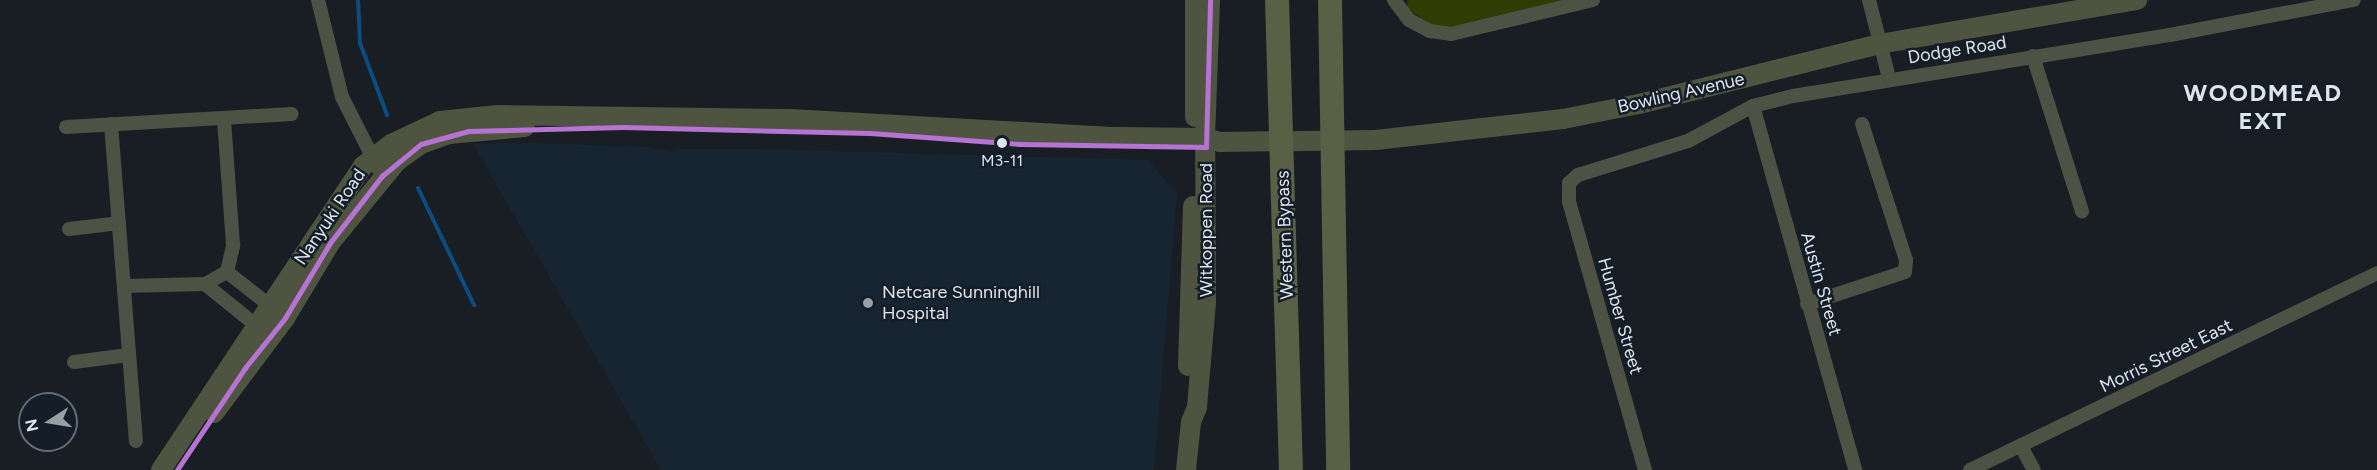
<!DOCTYPE html>
<html>
<head>
<meta charset="utf-8">
<style>
  body { margin:0 }
  #map { position:relative; width:2377px; height:470px; overflow:hidden; background:#191e24; font-family:Figtree,sans-serif }
  div>[style] { position:absolute }
  .built>* { inset:0; background:#172533 }
  .green>* { inset:0; background:#313c05 }
  .stream>* { height:4px; margin:-2px; padding:0 2px; transform-origin:2px; border-radius:2px; background:#0c4c80 }
  .minor>* { height:14px; margin:-7px; padding:0 7px; transform-origin:7px; border-radius:7px; background:#4e5245 }
  .secondary>* { height:20px; margin:-10px; padding:0 10px; transform-origin:10px; border-radius:10px; background:#4f5440 }
  .motorway>* { height:24px; margin:-12px; padding:0 12px; transform-origin:12px; border-radius:12px; background:#5a6045 }
  .bus-1>* { height:4.5px; margin:-2.25px; padding:0 2.25px; transform-origin:2.25px; border-radius:2.25px; background:#b673d3 }
  .dots>* { width:16px; height:16px; translate:-50% -50%; box-sizing:border-box; border:3px solid #141e29; border-radius:50% }
  span { translate:-50% -50%; white-space:nowrap; text-align:center; line-height:1.15; -webkit-text-stroke:5px #141e29; paint-order:stroke }
  .bus-label { font-size:16px; color:#dde4eb }
  .street-label { font-size:18px; color:#dde4eb }
  .poi-label { font-size:18px; color:#dde4eb }
  .left { translate:0 -50%; text-align:left }
  .district-label { font-size:24px; color:#dde4eb; font-weight:700; letter-spacing:1.5px }
  .north { position:absolute; left:18px; top:392px; width:60px; height:60px; box-sizing:border-box; background:#141e29; border:2px solid #646d77; border-radius:50%; rotate:258deg; font-size:16px; font-weight:700; line-height:24px; text-align:center; color:#dde4eb }
  .north::after { content:''; display:block; margin:auto; width:21px; height:27px; background:#989fa5; clip-path:polygon(50% 0,100% 100%,50% 72%,0 100%) }
</style>
</head>
<body>
<div id="map">
  <div class="built">
    <div style="clip-path:polygon(529px 143px,646px 147px,672px 152px,683px 149px,749px 149px,1148px 160px,1177px 193px,1154px 470px,661px 470px,473px 144px)"></div>
  </div>
  <div class="green">
    <div style="clip-path:polygon(1407px 0,1571px 0,1445px 33px,1408px 10px)"></div>
  </div>
  <div class="stream">
    <div style="left:358px;top:0;width:43px;rotate:87.3deg"></div>
    <div style="left:360px;top:43px;width:77px;rotate:69.4deg"></div>
    <div style="left:418px;top:188px;width:130px;rotate:64.4deg"></div>
  </div>
  <div class="minor">
    <div style="left:318px;top:0;width:100px;rotate:76.1deg"></div>
    <div style="left:342px;top:97px;width:89px;rotate:63.1deg"></div>
    <div style="left:1394px;top:0;width:25px;rotate:53deg"></div>
    <div style="left:1409px;top:20px;width:24px;rotate:28deg"></div>
    <div style="left:1430px;top:31px;width:21px;rotate:8deg"></div>
    <div style="left:1451px;top:34px;width:146px;rotate:-13.5deg"></div>
    <div style="left:1869px;top:0;width:81px;rotate:75.6deg"></div>
    <div style="left:2033px;top:56px;width:163px;rotate:72.5deg"></div>
    <div style="left:1753px;top:106px;width:378px;rotate:74.3deg"></div>
    <div style="left:111px;top:124px;width:318px;rotate:85.5deg"></div>
    <div style="left:66px;top:127px;width:226px;rotate:-3.3deg"></div>
    <div style="left:69px;top:229px;width:50px;rotate:-6.8deg"></div>
    <div style="left:227px;top:272px;width:63px;rotate:38deg"></div>
    <div style="left:205px;top:284px;width:73px;rotate:38.9deg"></div>
    <div style="left:124px;top:286px;width:81px;rotate:-1.4deg"></div>
    <div style="left:205px;top:284px;width:25px;rotate:-29deg"></div>
    <div style="left:227px;top:272px;width:28px;rotate:-77deg"></div>
    <div style="left:233px;top:245px;width:127px;rotate:-94.1deg"></div>
    <div style="left:1807px;top:304px;width:103px;rotate:-18.1deg"></div>
    <div style="left:1905px;top:272px;width:12px;rotate:-85deg"></div>
    <div style="left:1906px;top:260px;width:143px;rotate:-107.9deg"></div>
    <div style="left:74px;top:362px;width:55px;rotate:-7.3deg"></div>
    <div style="left:2021px;top:446px;width:27px;rotate:62deg"></div>
    <div style="left:1645px;top:470px;width:279px;rotate:-105.8deg"></div>
    <div style="left:1569px;top:202px;width:19px;rotate:-90deg"></div>
    <div style="left:1569px;top:183px;width:12px;rotate:-42deg"></div>
    <div style="left:1578px;top:175px;width:115px;rotate:-17.2deg"></div>
    <div style="left:1688px;top:141px;width:74px;rotate:-28.3deg"></div>
    <div style="left:1753px;top:106px;width:41px;rotate:-14deg"></div>
    <div style="left:1793px;top:96px;width:382px;rotate:-9.2deg"></div>
    <div style="left:2170px;top:35px;width:187px;rotate:-10.8deg"></div>
    <div style="left:1970px;top:470px;width:452px;rotate:-25.8deg"></div>
  </div>
  <div class="secondary">
    <div style="left:1195px;top:117px;width:117px;rotate:-90deg"></div>
    <div style="left:1188px;top:366px;width:160px;rotate:-88.2deg"></div>
    <div style="left:214px;top:413px;width:119px;rotate:-53.2deg"></div>
    <div style="left:285px;top:318px;width:87px;rotate:-59deg"></div>
    <div style="left:330px;top:243px;width:106px;rotate:-50.7deg"></div>
    <div style="left:397px;top:161px;width:29px;rotate:-35deg"></div>
    <div style="left:421px;top:144px;width:30px;rotate:-20deg"></div>
    <div style="left:449px;top:134px;width:76px;rotate:-5.3deg"></div>
    <div style="left:161px;top:470px;width:365px;rotate:-56.4deg"></div>
    <div style="left:363px;top:166px;width:36px;rotate:-38deg"></div>
    <div style="left:391px;top:144px;width:54px;rotate:-25.1deg"></div>
    <div style="left:440px;top:121px;width:58px;rotate:-5.9deg"></div>
    <div style="left:498px;top:115px;width:292px;rotate:0.8deg"></div>
    <div style="left:790px;top:119px;width:326px;rotate:3.2deg"></div>
    <div style="left:1116px;top:137px;width:89px;rotate:0.6deg"></div>
    <div style="left:1205px;top:138px;width:16px;rotate:15deg"></div>
    <div style="left:1220px;top:142px;width:156px;rotate:-0.7deg"></div>
    <div style="left:1376px;top:140px;width:188px;rotate:-6.4deg"></div>
    <div style="left:1563px;top:119px;width:77px;rotate:-11.2deg"></div>
    <div style="left:1639px;top:104px;width:247px;rotate:-14deg"></div>
    <div style="left:1879px;top:44px;width:262px;rotate:-9.7deg"></div>
    <div style="left:1186px;top:470px;width:48px;rotate:-84.1deg"></div>
    <div style="left:1191px;top:422px;width:16px;rotate:-68deg"></div>
    <div style="left:1197px;top:407px;width:104px;rotate:-85.1deg"></div>
    <div style="left:1206px;top:303px;width:165px;rotate:-90.3deg"></div>
    <div style="left:1205px;top:138px;width:138px;rotate:-87.9deg"></div>
  </div>
  <div class="motorway">
    <div style="left:1277px;top:0;width:470px;rotate:88.3deg"></div>
    <div style="left:1330px;top:0;width:470px;rotate:89deg"></div>
  </div>
  <div class="bus-1">
    <div style="left:177px;top:470px;width:123px;rotate:-56.3deg"></div>
    <div style="left:245px;top:368px;width:64px;rotate:-51.3deg"></div>
    <div style="left:285px;top:318px;width:87px;rotate:-59deg"></div>
    <div style="left:330px;top:243px;width:85px;rotate:-52.2deg"></div>
    <div style="left:382px;top:176px;width:50px;rotate:-39.4deg"></div>
    <div style="left:421px;top:144px;width:50px;rotate:-15.2deg"></div>
    <div style="left:469px;top:131px;width:154px;rotate:-1.5deg"></div>
    <div style="left:623px;top:127px;width:247px;rotate:1.4deg"></div>
    <div style="left:870px;top:133px;width:151px;rotate:4.2deg"></div>
    <div style="left:1021px;top:144px;width:185px;rotate:0.9deg"></div>
    <div style="left:1206px;top:147px;width:147px;rotate:-88.4deg"></div>
  </div>
  <div class="dots">
    <div style="left:1002px;top:143px;background:#dde4eb"></div>
    <div style="left:868px;top:303px;background:#989fa5"></div>
  </div>
  <div class="bus-label">
    <span style="left:1002px;top:161px">M3-11</span>
  </div>
  <div class="street-label">
    <span style="left:1957px;top:50px;rotate:-9deg">Dodge Road</span>
    <span style="left:1681px;top:93px;rotate:-13deg">Bowling Avenue</span>
    <span style="left:330px;top:217px;rotate:-56deg">Nanyuki Road</span>
    <span style="left:1206px;top:230px;rotate:-90deg">Witkoppen Road</span>
    <span style="left:1285px;top:235px;rotate:-92deg">Western Bypass</span>
    <span style="left:1821px;top:284px;rotate:74deg">Austin Street</span>
    <span style="left:1620px;top:316px;rotate:74deg">Humber Street</span>
    <span style="left:2166px;top:356px;rotate:-26deg">Morris Street East</span>
  </div>
  <div class="poi-label">
    <span class="left" style="left:882px;top:303px">Netcare Sunninghill<br>Hospital</span>
  </div>
  <div class="district-label">
    <span style="left:2263px;top:107px">WOODMEAD<br>EXT</span>
  </div>
  <div class="north">N</div>
</div>
</body>
</html>
